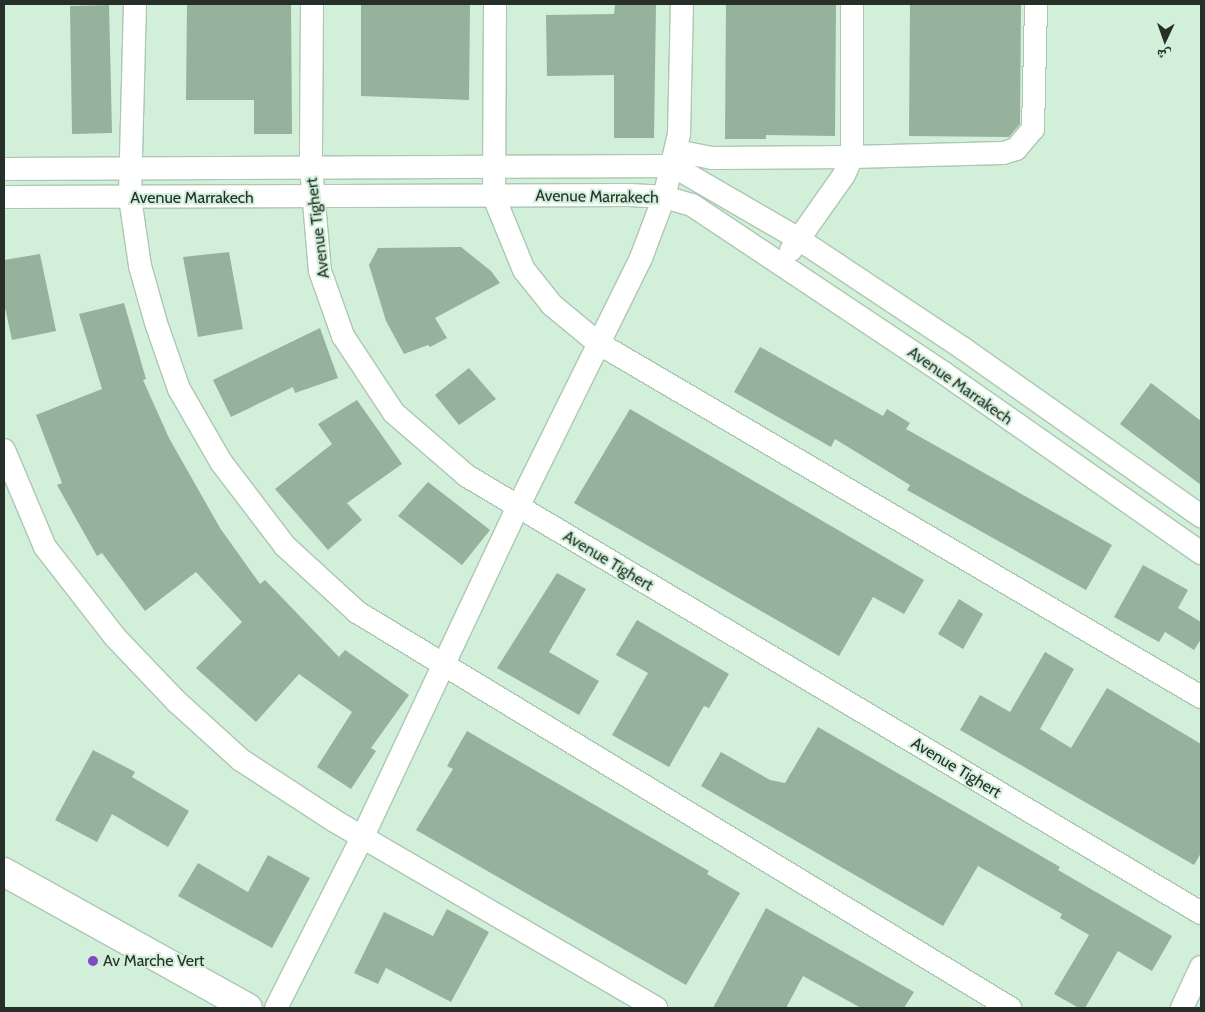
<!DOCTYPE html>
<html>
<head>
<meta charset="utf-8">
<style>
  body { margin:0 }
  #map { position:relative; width:1205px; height:1012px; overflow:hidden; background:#d2efd9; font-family:Cabin,"Noto Naskh Arabic",sans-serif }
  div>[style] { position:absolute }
  .building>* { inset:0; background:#96b19c }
  .roads { filter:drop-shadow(1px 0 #acc7b2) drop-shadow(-1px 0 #acc7b2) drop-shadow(0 1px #acc7b2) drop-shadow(0 -1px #acc7b2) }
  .minor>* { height:22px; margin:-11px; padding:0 11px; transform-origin:11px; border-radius:11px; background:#fff }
  .tertiary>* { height:28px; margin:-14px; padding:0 14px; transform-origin:14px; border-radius:14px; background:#fff }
  .dots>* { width:14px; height:14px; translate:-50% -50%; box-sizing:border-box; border:2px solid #d2efd9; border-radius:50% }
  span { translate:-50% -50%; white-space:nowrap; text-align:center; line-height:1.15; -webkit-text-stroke:4px #d2efd9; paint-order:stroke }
  .street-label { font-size:16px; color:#263028 }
  .poi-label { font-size:16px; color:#263028 }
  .left { translate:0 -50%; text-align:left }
  .frame { position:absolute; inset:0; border:5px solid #263028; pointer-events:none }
  .north { position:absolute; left:1140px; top:15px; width:50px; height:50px; -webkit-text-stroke:4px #d2efd9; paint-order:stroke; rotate:183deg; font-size:14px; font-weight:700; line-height:20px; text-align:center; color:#263028 }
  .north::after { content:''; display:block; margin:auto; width:18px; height:22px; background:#263028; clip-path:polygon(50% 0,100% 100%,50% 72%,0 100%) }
</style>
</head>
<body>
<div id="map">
  <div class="building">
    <div style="clip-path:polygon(187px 4px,291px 4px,292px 134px,254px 134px,254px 100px,186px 100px)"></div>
    <div style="clip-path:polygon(361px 4px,470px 4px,469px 100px,361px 96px)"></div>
    <div style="clip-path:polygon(615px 4px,656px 4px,654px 138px,614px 138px,614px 75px,547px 76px,546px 15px,614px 14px)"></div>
    <div style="clip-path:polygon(726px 4px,836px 4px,835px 136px,766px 135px,766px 139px,725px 139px)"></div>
    <div style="clip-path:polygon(910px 4px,1021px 4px,1020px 124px,1009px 137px,909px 136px)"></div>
    <div style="clip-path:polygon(109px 5px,112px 133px,72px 134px,70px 6px)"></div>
    <div style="clip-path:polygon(461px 247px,491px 271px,500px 283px,435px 318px,447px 338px,430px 347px,428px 345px,404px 354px,386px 321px,369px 265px,378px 248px)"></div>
    <div style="clip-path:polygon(229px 252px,243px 329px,198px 337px,183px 257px)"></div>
    <div style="clip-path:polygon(40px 254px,56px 331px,12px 340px,4px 303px,4px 260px)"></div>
    <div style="clip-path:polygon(124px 303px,146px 379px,143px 380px,169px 438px,220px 528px,260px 584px,265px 580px,339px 657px,345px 650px,409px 695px,371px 748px,376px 751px,351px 789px,317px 767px,352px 712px,299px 674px,256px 722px,196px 668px,242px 622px,196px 572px,145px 611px,102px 553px,97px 556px,57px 485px,62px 483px,36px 415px,102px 389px,79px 314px)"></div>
    <div style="clip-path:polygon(320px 328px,338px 378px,295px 393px,293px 387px,231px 417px,213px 380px)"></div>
    <div style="clip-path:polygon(760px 347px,883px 416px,887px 409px,910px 423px,906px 429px,1112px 545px,1086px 590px,907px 490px,910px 485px,835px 439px,831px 447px,734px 392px)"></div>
    <div style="clip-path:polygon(469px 368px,496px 399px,459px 425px,435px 395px)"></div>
    <div style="clip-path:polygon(1151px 383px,1201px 421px,1201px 485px,1120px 424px)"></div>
    <div style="clip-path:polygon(357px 400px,402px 464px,347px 503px,362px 520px,328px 550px,275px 489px,332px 444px,318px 424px)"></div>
    <div style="clip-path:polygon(630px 409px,924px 580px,904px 614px,873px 597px,839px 656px,574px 503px)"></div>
    <div style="clip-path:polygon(428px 482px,490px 530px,462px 565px,398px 516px)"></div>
    <div style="clip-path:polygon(1143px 565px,1188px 590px,1178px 608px,1201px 622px,1201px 639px,1194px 650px,1165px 632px,1159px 642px,1114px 617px)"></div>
    <div style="clip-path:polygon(557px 573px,586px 589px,549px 652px,599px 681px,579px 715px,497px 668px)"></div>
    <div style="clip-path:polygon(959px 599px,983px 614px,963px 649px,938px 634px)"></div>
    <div style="clip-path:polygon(637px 620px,729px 674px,709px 708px,704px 706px,669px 767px,612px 735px,648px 673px,616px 655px)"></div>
    <div style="clip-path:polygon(1045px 652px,1074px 669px,1040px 729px,1071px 748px,1107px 688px,1201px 744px,1201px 853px,1194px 865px,960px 730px,980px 695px,1010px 712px)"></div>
    <div style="clip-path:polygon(818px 727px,1060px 867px,1058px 870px,1172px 936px,1152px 971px,1118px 951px,1085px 1008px,1079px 1008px,1054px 994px,1089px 935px,1060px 918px,1062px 914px,978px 866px,943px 926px,701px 786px,721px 752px,770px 780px,785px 783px)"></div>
    <div style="clip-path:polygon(467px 731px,709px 871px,707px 874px,740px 893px,686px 985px,416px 830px,453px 769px,447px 766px)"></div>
    <div style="clip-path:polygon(93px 750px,135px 772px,132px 777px,189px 811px,168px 847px,112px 814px,97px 842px,55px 820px)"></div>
    <div style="clip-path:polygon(268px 855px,310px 878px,272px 948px,178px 896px,198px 863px,248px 892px)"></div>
    <div style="clip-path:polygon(766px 908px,914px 992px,904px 1008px,861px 1008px,803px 976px,786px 1008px,713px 1008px)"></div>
    <div style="clip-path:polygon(447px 909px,489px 932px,451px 1002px,386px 968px,378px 984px,354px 973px,384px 912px,433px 936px)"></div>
  </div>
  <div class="roads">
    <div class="minor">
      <div style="left:135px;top:4px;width:194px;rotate:91.5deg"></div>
      <div style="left:130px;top:198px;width:69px;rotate:81.6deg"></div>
      <div style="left:140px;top:266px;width:59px;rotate:74.3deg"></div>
      <div style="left:156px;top:323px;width:70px;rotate:70.8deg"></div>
      <div style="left:179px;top:389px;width:84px;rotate:60.1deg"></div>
      <div style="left:221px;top:462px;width:106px;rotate:52.7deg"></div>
      <div style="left:285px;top:546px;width:98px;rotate:42.5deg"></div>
      <div style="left:357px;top:612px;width:764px;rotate:31.23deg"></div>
      <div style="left:312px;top:4px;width:163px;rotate:90.4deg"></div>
      <div style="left:311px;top:167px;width:104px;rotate:85.1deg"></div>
      <div style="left:320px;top:271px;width:69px;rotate:70.5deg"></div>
      <div style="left:343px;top:336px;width:92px;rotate:56.5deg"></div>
      <div style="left:394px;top:413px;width:96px;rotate:40.8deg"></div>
      <div style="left:467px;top:476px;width:854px;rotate:30.77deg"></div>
      <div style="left:495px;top:4px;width:193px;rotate:90.3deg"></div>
      <div style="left:494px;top:197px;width:79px;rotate:67.7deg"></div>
      <div style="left:524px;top:270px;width:45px;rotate:51.3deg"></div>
      <div style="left:552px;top:305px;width:60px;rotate:39.6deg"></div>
      <div style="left:598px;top:343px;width:699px;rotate:30.42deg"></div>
      <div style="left:676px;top:151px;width:37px;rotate:11deg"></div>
      <div style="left:712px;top:158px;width:140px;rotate:-0.4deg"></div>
      <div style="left:852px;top:157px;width:151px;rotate:-1.5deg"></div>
      <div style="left:1003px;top:153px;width:14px;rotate:-17deg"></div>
      <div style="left:1016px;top:149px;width:26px;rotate:-50deg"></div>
      <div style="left:1033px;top:129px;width:125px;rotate:-88.6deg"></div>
      <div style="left:4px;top:169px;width:669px;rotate:-0.26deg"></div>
      <div style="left:673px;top:166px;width:143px;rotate:30.1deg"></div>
      <div style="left:797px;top:238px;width:201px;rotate:33.6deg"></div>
      <div style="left:964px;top:349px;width:290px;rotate:35.2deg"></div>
      <div style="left:4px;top:197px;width:625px;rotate:-0.18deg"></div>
      <div style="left:629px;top:195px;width:35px;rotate:3deg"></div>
      <div style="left:664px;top:197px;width:29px;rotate:16deg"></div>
      <div style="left:692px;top:205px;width:303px;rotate:33.7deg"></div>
      <div style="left:944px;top:373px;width:314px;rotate:35deg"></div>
      <div style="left:791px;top:250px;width:92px;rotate:-54.8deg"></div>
      <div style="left:844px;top:175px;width:20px;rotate:-66deg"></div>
      <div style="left:852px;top:157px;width:153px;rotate:-90deg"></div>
      <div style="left:4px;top:450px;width:105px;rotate:67.1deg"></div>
      <div style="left:45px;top:547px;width:114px;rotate:52.1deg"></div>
      <div style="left:115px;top:637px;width:90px;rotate:46.4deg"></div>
      <div style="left:177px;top:702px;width:86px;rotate:42.2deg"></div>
      <div style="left:241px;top:760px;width:110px;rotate:33.1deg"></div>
      <div style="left:333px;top:820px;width:374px;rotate:30.2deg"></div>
      <div style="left:276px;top:1008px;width:193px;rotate:-63.2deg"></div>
      <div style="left:363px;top:836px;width:364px;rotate:-64.8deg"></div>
      <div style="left:518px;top:507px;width:278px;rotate:-63.7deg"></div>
      <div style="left:641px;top:258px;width:65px;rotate:-69.3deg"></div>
      <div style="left:664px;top:197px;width:65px;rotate:-76.6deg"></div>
      <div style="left:679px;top:134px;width:130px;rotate:-88.7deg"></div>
      <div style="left:1182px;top:1008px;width:45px;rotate:-65.1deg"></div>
    </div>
    <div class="tertiary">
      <div style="left:4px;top:872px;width:279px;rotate:29.1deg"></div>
    </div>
  </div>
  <div class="dots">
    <div style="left:93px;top:961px;background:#814ac1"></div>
  </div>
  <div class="street-label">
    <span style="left:597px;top:197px;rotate:1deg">Avenue Marrakech</span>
    <span style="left:192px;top:198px">Avenue Marrakech</span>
    <span style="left:318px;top:228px;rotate:-97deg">Avenue Tighert</span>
    <span style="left:960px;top:386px;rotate:35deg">Avenue Marrakech</span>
    <span style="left:608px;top:561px;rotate:31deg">Avenue Tighert</span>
    <span style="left:956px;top:768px;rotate:31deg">Avenue Tighert</span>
  </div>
  <div class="poi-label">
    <span class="left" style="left:103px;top:961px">Av Marche Vert</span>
  </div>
  <div class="frame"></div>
  <div class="north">ش</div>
</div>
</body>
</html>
